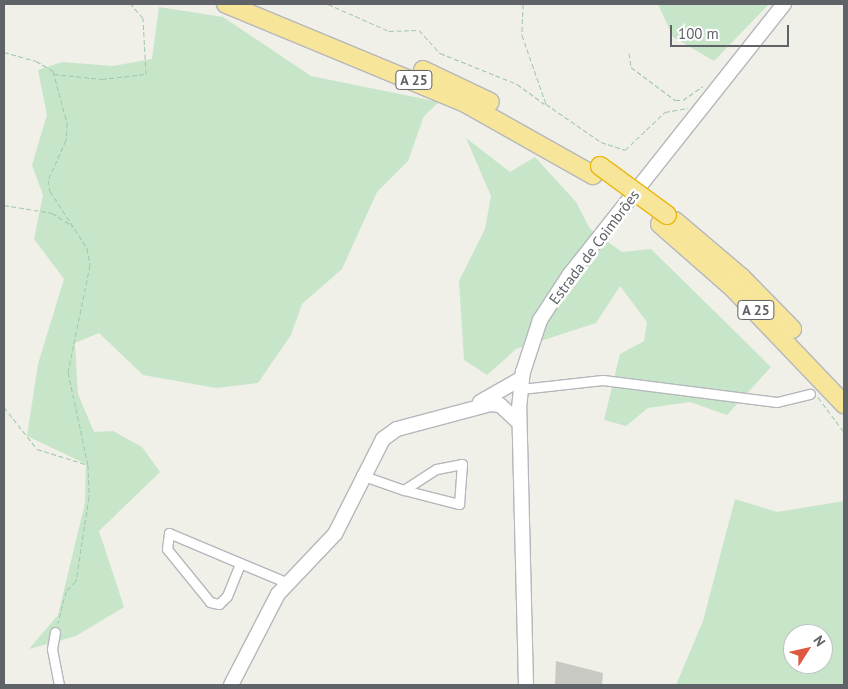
<!DOCTYPE html>
<html>
<head>
<meta charset="utf-8">
<style>
  body { margin:0 }
  #map { position:relative; width:848px; height:689px; overflow:hidden; background:#f0efe8; font-family:"PT Sans",sans-serif }
  div>[style] { position:absolute }
  .green>* { inset:0; background:#c7e6c9 }
  .building>* { inset:0; background:#c9c9c3 }
  .path>* { height:1px; margin-top:-0.5px; transform-origin:0; background:repeating-linear-gradient(90deg,#a0c7ae 0 5px,transparent 0 7.5px) }
  .roads { filter:drop-shadow(1px 0 #b5b7bc) drop-shadow(-1px 0 #b5b7bc) drop-shadow(0 1px #b5b7bc) drop-shadow(0 -1px #b5b7bc) }
  .street>* { height:9px; margin:-4.5px; padding:0 4.5px; transform-origin:4.5px; border-radius:4.5px; background:#fff }
  .secondary>* { height:14px; margin:-7px; padding:0 7px; transform-origin:7px; border-radius:7px; background:#fff }
  .highway>* { height:18px; margin:-9px; padding:0 9px; transform-origin:9px; border-radius:9px; background:#f7e699 }
  .bridges { filter:drop-shadow(1px 0 #eab70f) drop-shadow(-1px 0 #eab70f) drop-shadow(0 1px #eab70f) drop-shadow(0 -1px #eab70f) }
  .highway-bridge>* { height:18px; margin:-9px; padding:0 9px; transform-origin:9px; border-radius:9px; background:#f7e699 }
  span { translate:-50% -50%; white-space:nowrap; text-align:center; line-height:1.15; -webkit-text-stroke:5px #fff; paint-order:stroke }
  .shield-label span { padding:1px 4px; background:#fff; border:1px solid; border-radius:4px; -webkit-text-stroke-width:0 }
  .shield-label { font-size:14px; color:#5f6267; font-weight:700 }
  .street-label { font-size:15px; color:#5f6267 }
  .frame { position:absolute; inset:0; border:5px solid #5f6267; pointer-events:none }
  .north { position:absolute; left:783px; top:624px; width:50px; height:50px; box-sizing:border-box; background:#fff; border:1px solid #bfc0c2; border-radius:50%; rotate:55deg; font-size:14px; font-weight:700; line-height:20px; text-align:center; color:#5f6267 }
  .north::after { content:''; display:block; margin:auto; width:18px; height:22px; background:#df5940; clip-path:polygon(50% 0,100% 100%,50% 72%,0 100%) }
  .scale { position:absolute; left:670px; top:25px; width:119px; height:22px; box-sizing:border-box; border:2px solid #5f6267; border-top:0; padding-left:6px; font-size:15px; line-height:18px; white-space:nowrap; color:#5f6267; -webkit-text-stroke:4px #fff; paint-order:stroke }
</style>
</head>
<body>
<div id="map">
  <div class="green">
    <div style="clip-path:polygon(658px 4px,769px 4px,714px 61px,673px 37px)"></div>
    <div style="clip-path:polygon(159px 7px,223px 17px,311px 76px,439px 102px,424px 116px,408px 161px,377px 192px,342px 269px,302px 304px,291px 335px,258px 383px,216px 388px,143px 375px,99px 333px,75px 343px,78px 394px,94px 432px,113px 431px,142px 447px,160px 472px,99px 531px,124px 607px,76px 636px,29px 649px,58px 615px,85px 503px,86px 464px,27px 436px,38px 364px,64px 279px,34px 239px,43px 195px,32px 165px,47px 115px,38px 70px,62px 62px,113px 66px,152px 59px)"></div>
    <div style="clip-path:polygon(466px 138px,510px 172px,535px 157px,576px 202px,590px 229px,622px 252px,651px 249px,771px 367px,727px 415px,690px 402px,648px 408px,626px 426px,604px 420px,620px 354px,644px 341px,647px 322px,620px 286px,596px 323px,516px 349px,487px 375px,464px 360px,459px 281px,485px 229px,491px 196px)"></div>
    <div style="clip-path:polygon(evenodd,735px 499px,777px 512px,844px 501px,844px 685px,676px 685px,703px 621px,735px 499px,793px 634px,823px 634px,823px 664px,793px 664px,793px 634px)"></div>
  </div>
  <div class="building">
    <div style="clip-path:polygon(556px 661px,603px 673px,602px 685px,555px 685px)"></div>
  </div>
  <div class="path">
    <div style="left:328px;top:4px;width:67px;rotate:23.9deg"></div>
    <div style="left:389px;top:31px;width:30px;rotate:-2deg"></div>
    <div style="left:419px;top:30px;width:31px;rotate:48deg"></div>
    <div style="left:440px;top:53px;width:83px;rotate:21.9deg"></div>
    <div style="left:517px;top:84px;width:34px;rotate:36deg"></div>
    <div style="left:523px;top:4px;width:31px;rotate:92deg"></div>
    <div style="left:522px;top:35px;width:73px;rotate:70.8deg"></div>
    <div style="left:546px;top:104px;width:67px;rotate:34.6deg"></div>
    <div style="left:601px;top:142px;width:25px;rotate:18deg"></div>
    <div style="left:625px;top:150px;width:55px;rotate:-43.5deg"></div>
    <div style="left:665px;top:112px;width:23px;rotate:-10deg"></div>
    <div style="left:4px;top:52px;width:33px;rotate:16deg"></div>
    <div style="left:36px;top:61px;width:20px;rotate:30deg"></div>
    <div style="left:53px;top:71px;width:54px;rotate:74.9deg"></div>
    <div style="left:67px;top:123px;width:17px;rotate:93deg"></div>
    <div style="left:66px;top:140px;width:44px;rotate:114.2deg"></div>
    <div style="left:48px;top:180px;width:11px;rotate:80deg"></div>
    <div style="left:50px;top:191px;width:68px;rotate:57deg"></div>
    <div style="left:87px;top:248px;width:17px;rotate:80deg"></div>
    <div style="left:90px;top:265px;width:109px;rotate:101.6deg"></div>
    <div style="left:68px;top:372px;width:95px;rotate:77.9deg"></div>
    <div style="left:88px;top:465px;width:32px;rotate:88deg"></div>
    <div style="left:89px;top:497px;width:85px;rotate:98.8deg"></div>
    <div style="left:76px;top:581px;width:14px;rotate:135deg"></div>
    <div style="left:66px;top:591px;width:33px;rotate:104deg"></div>
    <div style="left:629px;top:53px;width:14px;rotate:82deg"></div>
    <div style="left:631px;top:67px;width:55px;rotate:36.9deg"></div>
    <div style="left:675px;top:100px;width:8px"></div>
    <div style="left:683px;top:100px;width:24px;rotate:-35deg"></div>
    <div style="left:54px;top:74px;width:48px;rotate:5.9deg"></div>
    <div style="left:102px;top:79px;width:44px;rotate:-6.5deg"></div>
    <div style="left:146px;top:74px;width:56px;rotate:-93.1deg"></div>
    <div style="left:143px;top:18px;width:18px;rotate:-131deg"></div>
    <div style="left:844px;top:162px;width:18px;rotate:90deg"></div>
    <div style="left:4px;top:205px;width:49px;rotate:9.5deg"></div>
    <div style="left:52px;top:213px;width:25px;rotate:32deg"></div>
    <div style="left:818px;top:397px;width:44px;rotate:53.4deg"></div>
    <div style="left:4px;top:407px;width:53px;rotate:51.8deg"></div>
    <div style="left:37px;top:449px;width:53px;rotate:17.4deg"></div>
  </div>
  <div class="roads">
    <div class="street">
      <div style="left:521px;top:389px;width:82px;rotate:-6.3deg"></div>
      <div style="left:603px;top:380px;width:175px;rotate:7.2deg"></div>
      <div style="left:777px;top:402px;width:34px;rotate:-14deg"></div>
      <div style="left:361px;top:475px;width:46px;rotate:19.2deg"></div>
      <div style="left:404px;top:490px;width:57px;rotate:14.3deg"></div>
      <div style="left:459px;top:504px;width:40px;rotate:-85.7deg"></div>
      <div style="left:462px;top:464px;width:26px;rotate:169deg"></div>
      <div style="left:436px;top:469px;width:38px;rotate:147deg"></div>
      <div style="left:240px;top:563px;width:77px;rotate:-157.1deg"></div>
      <div style="left:169px;top:533px;width:16px;rotate:97deg"></div>
      <div style="left:167px;top:549px;width:68px;rotate:50.9deg"></div>
      <div style="left:210px;top:602px;width:9px;rotate:13deg"></div>
      <div style="left:219px;top:604px;width:11px;rotate:-45deg"></div>
      <div style="left:227px;top:596px;width:35px;rotate:-68deg"></div>
      <div style="left:240px;top:563px;width:52px;rotate:22.6deg"></div>
      <div style="left:55px;top:632px;width:17px;rotate:100deg"></div>
      <div style="left:52px;top:649px;width:37px;rotate:79deg"></div>
    </div>
    <div class="secondary">
      <div style="left:480px;top:402px;width:48px;rotate:-29.7deg"></div>
      <div style="left:231px;top:685px;width:102px;rotate:-62.7deg"></div>
      <div style="left:278px;top:594px;width:83px;rotate:-46.5deg"></div>
      <div style="left:335px;top:534px;width:106px;rotate:-63.2deg"></div>
      <div style="left:383px;top:439px;width:17px;rotate:-36deg"></div>
      <div style="left:397px;top:429px;width:97px;rotate:-14.9deg"></div>
      <div style="left:491px;top:404px;width:9px;rotate:6deg"></div>
      <div style="left:500px;top:405px;width:26px;rotate:43deg"></div>
      <div style="left:526px;top:685px;width:277px;rotate:-91.4deg"></div>
      <div style="left:519px;top:408px;width:36px;rotate:-84deg"></div>
      <div style="left:523px;top:372px;width:55px;rotate:-71.9deg"></div>
      <div style="left:540px;top:320px;width:55px;rotate:-56.9deg"></div>
      <div style="left:570px;top:274px;width:345px;rotate:-51.6deg"></div>
    </div>
    <div class="highway">
      <div style="left:226px;top:4px;width:259px;rotate:22.5deg"></div>
      <div style="left:465px;top:103px;width:147px;rotate:29.4deg"></div>
      <div style="left:423px;top:70px;width:74px;rotate:25.5deg"></div>
      <div style="left:675px;top:221px;width:87px;rotate:40.3deg"></div>
      <div style="left:741px;top:277px;width:73px;rotate:45.6deg"></div>
      <div style="left:660px;top:224px;width:97px;rotate:41.2deg"></div>
      <div style="left:733px;top:288px;width:161px;rotate:46.3deg"></div>
    </div>
  </div>
  <div class="bridges">
    <div class="highway-bridge">
      <div style="left:600px;top:166px;width:83px;rotate:36.2deg"></div>
    </div>
  </div>
  <div class="shield-label">
    <span style="left:414px;top:80px">A 25</span>
    <span style="left:756px;top:310px">A 25</span>
  </div>
  <div class="street-label">
    <span style="left:594px;top:247px;rotate:-53deg">Estrada de Coimbrões</span>
  </div>
  <div class="frame"></div>
  <div class="north">N</div>
  <div class="scale">100 m</div>
</div>
</body>
</html>
